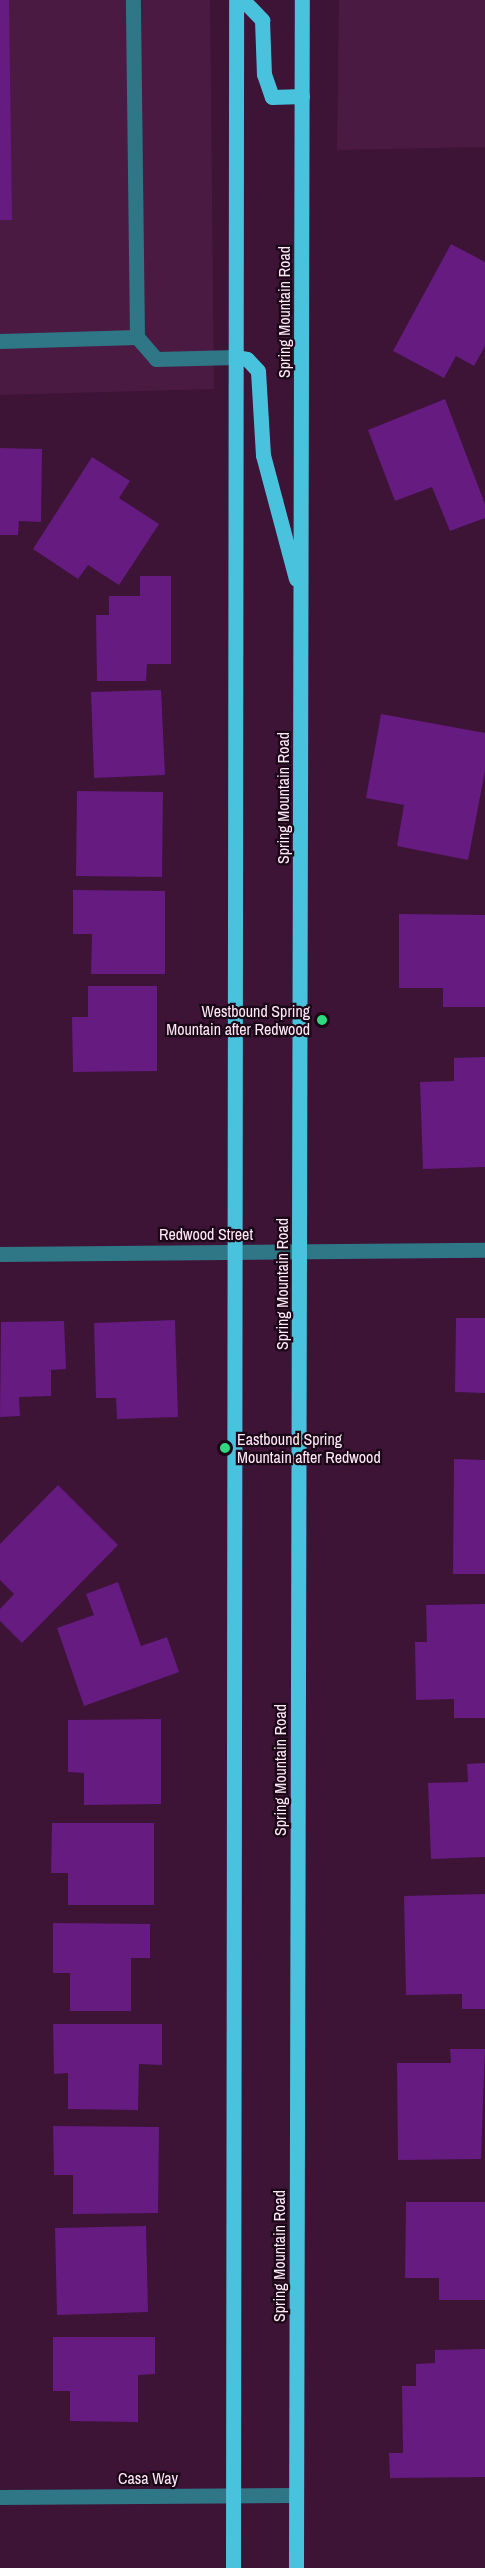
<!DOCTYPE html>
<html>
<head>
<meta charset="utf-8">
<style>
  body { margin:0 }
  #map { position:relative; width:485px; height:2568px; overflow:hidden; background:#3d1336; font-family:"Archivo Narrow",sans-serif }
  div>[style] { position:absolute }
  .built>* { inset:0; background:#4b1a42 }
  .building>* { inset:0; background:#651b80 }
  .minor>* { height:15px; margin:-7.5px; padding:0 7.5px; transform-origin:7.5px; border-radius:7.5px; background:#2f7686 }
  .major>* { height:15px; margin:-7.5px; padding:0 7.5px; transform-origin:7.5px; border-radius:7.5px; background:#49c3dd }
  .dots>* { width:16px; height:16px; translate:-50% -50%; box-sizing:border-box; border:3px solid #1a0816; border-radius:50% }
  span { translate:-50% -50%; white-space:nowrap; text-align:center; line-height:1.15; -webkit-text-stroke:4.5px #1a0816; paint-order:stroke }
  .street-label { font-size:16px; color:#ffe8f9 }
  .poi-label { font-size:16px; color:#ffe8f9 }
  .right { translate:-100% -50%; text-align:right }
  .left { translate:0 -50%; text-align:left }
</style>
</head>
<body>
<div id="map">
  <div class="built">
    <div style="clip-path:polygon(0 0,210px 0,214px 389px,0 395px)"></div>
    <div style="clip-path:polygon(339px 0,485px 0,485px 147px,337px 150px)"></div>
  </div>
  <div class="building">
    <div style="clip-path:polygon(0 0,9px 0,12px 220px,0 220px)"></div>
    <div style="clip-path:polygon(451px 244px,485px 262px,485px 346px,474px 366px,456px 356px,444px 378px,393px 351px)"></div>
    <div style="clip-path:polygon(445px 399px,485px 504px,485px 518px,450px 531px,432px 487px,395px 501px,368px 430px)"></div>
    <div style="clip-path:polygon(0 448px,42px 449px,41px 522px,19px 521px,18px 535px,0 535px)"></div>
    <div style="clip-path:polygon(92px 457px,130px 481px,119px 498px,159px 524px,119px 585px,88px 565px,78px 579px,33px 549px)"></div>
    <div style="clip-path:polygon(140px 576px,171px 576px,171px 664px,147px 664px,146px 681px,97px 681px,96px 615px,109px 615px,109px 596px,140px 596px)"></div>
    <div style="clip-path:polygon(161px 690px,165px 775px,94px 778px,91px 692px)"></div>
    <div style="clip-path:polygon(381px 714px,485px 733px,485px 771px,468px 860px,397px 846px,404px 805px,366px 798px)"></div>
    <div style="clip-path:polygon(77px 791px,163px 792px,162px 877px,76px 876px)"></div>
    <div style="clip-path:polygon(73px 890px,165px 891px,165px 974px,91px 974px,92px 934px,73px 934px)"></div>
    <div style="clip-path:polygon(399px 914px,485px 915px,485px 1007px,443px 1007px,443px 988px,399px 988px)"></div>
    <div style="clip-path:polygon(88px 986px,157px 986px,157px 1071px,73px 1072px,72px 1017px,88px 1017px)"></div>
    <div style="clip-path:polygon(485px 1057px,485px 1167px,423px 1169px,420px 1082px,454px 1081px,454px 1058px)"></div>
    <div style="clip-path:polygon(456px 1318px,485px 1318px,485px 1393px,455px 1392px)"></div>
    <div style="clip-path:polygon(175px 1320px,178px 1417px,117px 1419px,116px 1398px,96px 1398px,94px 1323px)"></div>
    <div style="clip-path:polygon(64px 1321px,66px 1369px,51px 1370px,51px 1396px,19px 1397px,20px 1416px,0 1417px,1px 1322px)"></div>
    <div style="clip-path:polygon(454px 1459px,485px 1460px,485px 1574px,453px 1574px)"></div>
    <div style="clip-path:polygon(58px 1485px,118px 1545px,22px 1643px,0 1621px,0 1609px,14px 1594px,0 1580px,0 1544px)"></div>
    <div style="clip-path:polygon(118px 1582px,141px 1646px,167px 1637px,179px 1672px,84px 1706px,57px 1628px,94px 1615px,86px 1594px)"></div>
    <div style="clip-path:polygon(485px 1604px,485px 1718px,454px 1718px,454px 1699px,416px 1700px,415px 1642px,427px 1642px,426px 1605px)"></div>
    <div style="clip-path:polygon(161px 1719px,161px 1804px,84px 1805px,84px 1773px,68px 1772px,68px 1720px)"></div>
    <div style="clip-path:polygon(485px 1763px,485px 1857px,431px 1859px,428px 1783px,468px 1782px,467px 1764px)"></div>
    <div style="clip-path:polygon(52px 1823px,154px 1823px,154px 1905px,68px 1905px,68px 1873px,51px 1873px)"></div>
    <div style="clip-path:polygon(485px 1894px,485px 2009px,462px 2009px,462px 1994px,406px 1995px,404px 1896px)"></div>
    <div style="clip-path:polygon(53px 1923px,150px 1924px,150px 1958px,131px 1958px,131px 2011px,70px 2011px,70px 1973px,53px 1973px)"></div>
    <div style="clip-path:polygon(53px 2024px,162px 2024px,162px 2065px,139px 2064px,138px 2110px,68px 2109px,68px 2073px,54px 2074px)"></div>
    <div style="clip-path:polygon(450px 2049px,485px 2049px,481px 2159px,398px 2160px,397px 2063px,451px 2063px)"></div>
    <div style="clip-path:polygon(53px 2126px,159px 2127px,158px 2213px,73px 2214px,73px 2175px,54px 2175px)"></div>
    <div style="clip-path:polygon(406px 2202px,485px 2202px,485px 2300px,439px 2300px,439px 2278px,405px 2278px)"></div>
    <div style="clip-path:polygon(146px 2226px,148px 2312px,57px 2315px,55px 2228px)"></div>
    <div style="clip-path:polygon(53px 2337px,155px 2337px,155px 2374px,138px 2375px,138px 2422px,70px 2421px,70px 2391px,53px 2391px)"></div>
    <div style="clip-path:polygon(485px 2349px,485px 2477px,390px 2478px,389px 2453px,403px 2453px,402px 2386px,416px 2386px,416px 2364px,435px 2363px,435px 2350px)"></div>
  </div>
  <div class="minor">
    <div style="left:137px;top:337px;width:29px;rotate:49deg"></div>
    <div style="left:156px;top:359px;width:80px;rotate:-1.4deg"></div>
    <div style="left:0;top:341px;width:137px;rotate:-1.7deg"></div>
    <div style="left:137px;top:337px;width:337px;rotate:-90.7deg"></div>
    <div style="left:0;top:1254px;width:485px;rotate:-0.5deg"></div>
    <div style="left:0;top:2497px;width:296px;rotate:-0.4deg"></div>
  </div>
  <div class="major">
    <div style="left:243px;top:0;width:28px;rotate:46deg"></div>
    <div style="left:262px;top:20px;width:54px;rotate:87.9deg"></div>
    <div style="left:264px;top:74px;width:24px;rotate:71deg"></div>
    <div style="left:272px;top:97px;width:30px;rotate:-2deg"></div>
    <div style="left:236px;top:357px;width:11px;rotate:10deg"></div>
    <div style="left:247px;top:359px;width:16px;rotate:47deg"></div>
    <div style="left:258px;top:371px;width:84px;rotate:86.6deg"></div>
    <div style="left:263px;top:455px;width:128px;rotate:75.1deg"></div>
    <div style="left:233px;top:2568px;width:2568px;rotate:-89.93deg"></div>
    <div style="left:296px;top:2568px;width:2568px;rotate:-89.87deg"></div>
  </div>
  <div class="dots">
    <div style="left:322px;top:1020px;background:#31d882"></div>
    <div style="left:225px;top:1448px;background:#31d882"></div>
  </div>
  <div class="street-label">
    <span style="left:284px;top:312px;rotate:-90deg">Spring Mountain Road</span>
    <span style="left:283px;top:798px;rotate:-90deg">Spring Mountain Road</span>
    <span style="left:206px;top:1234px">Redwood Street</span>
    <span style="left:282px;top:1284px;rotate:-90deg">Spring Mountain Road</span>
    <span style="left:280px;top:1770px;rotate:-90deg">Spring Mountain Road</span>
    <span style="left:279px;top:2256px;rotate:-90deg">Spring Mountain Road</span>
    <span style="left:148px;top:2478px">Casa Way</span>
  </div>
  <div class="poi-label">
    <span class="right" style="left:310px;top:1020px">Westbound Spring<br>Mountain after Redwood</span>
    <span class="left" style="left:237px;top:1448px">Eastbound Spring<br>Mountain after Redwood</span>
  </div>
</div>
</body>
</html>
